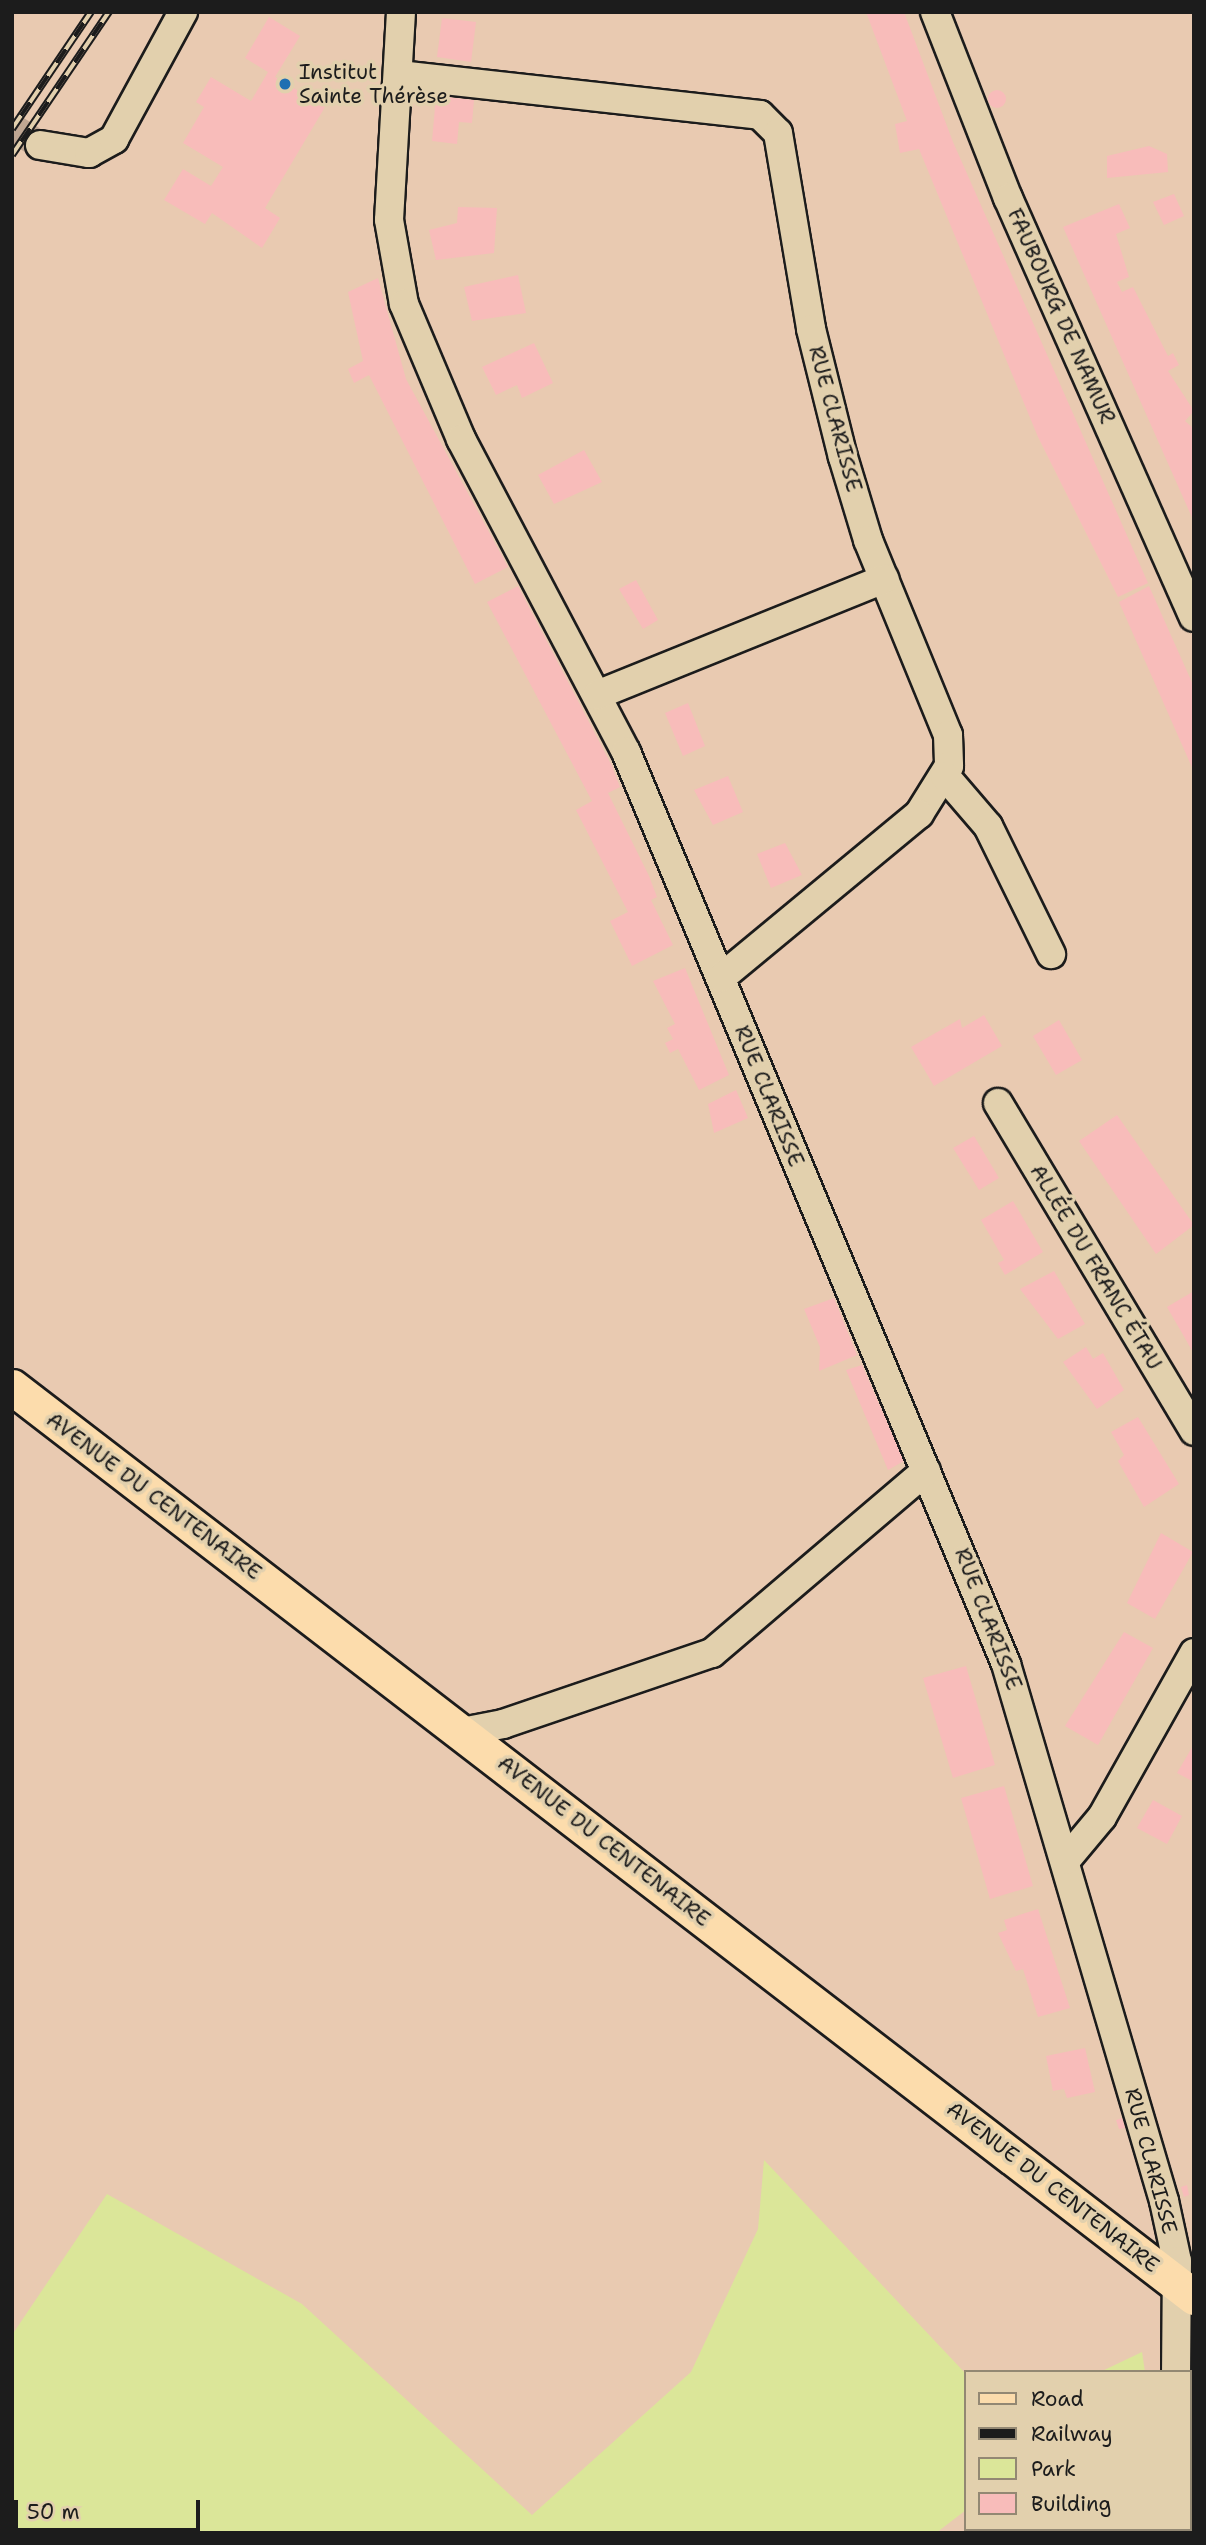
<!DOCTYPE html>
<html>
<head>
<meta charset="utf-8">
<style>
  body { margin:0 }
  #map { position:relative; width:1206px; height:2545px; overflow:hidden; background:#e9cab1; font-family:"Shantell Sans",sans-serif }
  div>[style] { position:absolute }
  .green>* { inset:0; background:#dbe699 }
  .building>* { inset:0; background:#f8bcba }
  .round { border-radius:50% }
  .minor-tunnel>* { height:28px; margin-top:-14px; transform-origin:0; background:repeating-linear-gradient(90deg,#c0a793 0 28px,transparent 0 42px) }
  .roads { filter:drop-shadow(2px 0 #1c1c1c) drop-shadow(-2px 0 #1c1c1c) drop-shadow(0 2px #1c1c1c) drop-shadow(0 -2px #1c1c1c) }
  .minor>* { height:28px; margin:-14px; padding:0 14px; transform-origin:14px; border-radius:14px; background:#e2d0ad }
  .major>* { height:35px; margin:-17.5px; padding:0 17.5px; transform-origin:17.5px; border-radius:17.5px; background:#fcdcac }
  .rail>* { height:8px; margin-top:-4px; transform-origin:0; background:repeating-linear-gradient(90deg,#e2d0ad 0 16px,#1c1c1c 0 32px); box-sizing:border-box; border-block:2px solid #1c1c1c }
  .dots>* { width:19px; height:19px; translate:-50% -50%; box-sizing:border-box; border:4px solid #e2d0ad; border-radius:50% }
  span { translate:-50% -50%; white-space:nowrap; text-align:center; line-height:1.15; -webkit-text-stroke:7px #e2d0ad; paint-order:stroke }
  .poi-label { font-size:21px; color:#1c1c1c }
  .left { translate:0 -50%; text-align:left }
  .street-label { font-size:21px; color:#1c1c1c }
  .frame { position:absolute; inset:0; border:14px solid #1c1c1c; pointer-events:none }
  .legend { position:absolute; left:964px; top:2370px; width:228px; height:161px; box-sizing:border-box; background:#e2d0ad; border:2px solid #938873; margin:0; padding:9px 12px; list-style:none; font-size:21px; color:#1c1c1c }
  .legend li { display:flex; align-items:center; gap:14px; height:35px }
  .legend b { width:35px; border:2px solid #938873 }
  .scale { position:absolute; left:14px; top:2500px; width:186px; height:32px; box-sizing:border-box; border:4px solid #1c1c1c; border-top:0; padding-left:9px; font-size:21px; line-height:24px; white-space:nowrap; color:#1c1c1c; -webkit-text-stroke:5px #e2d0ad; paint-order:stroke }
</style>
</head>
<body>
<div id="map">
  <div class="green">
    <div style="clip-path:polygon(764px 2160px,966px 2374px,966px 2510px,936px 2533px,12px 2533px,12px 2335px,107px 2194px,302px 2304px,532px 2515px,691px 2372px,758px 2229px)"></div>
    <div style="clip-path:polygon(1142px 2352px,1145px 2372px,1100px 2372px)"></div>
  </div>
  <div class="building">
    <div style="clip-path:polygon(866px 12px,904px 12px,953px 142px,1148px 583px,1118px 597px,1038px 437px,919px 149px,900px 153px,895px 124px,907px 121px)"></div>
    <div style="clip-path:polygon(269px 17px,300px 36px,275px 77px,325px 107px,265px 208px,280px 218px,262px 248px,212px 213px,205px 224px,164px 200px,183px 169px,211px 186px,223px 167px,183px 143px,204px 107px,196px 102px,211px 77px,251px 101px,268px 72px,245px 58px)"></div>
    <div style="clip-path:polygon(442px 18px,476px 22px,471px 62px,437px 57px)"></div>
    <div class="round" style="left:988px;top:90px;width:18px;height:18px"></div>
    <div style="clip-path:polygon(436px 96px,474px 100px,472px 123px,459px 122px,457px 144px,432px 141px)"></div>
    <div style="clip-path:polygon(1149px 146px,1167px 154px,1168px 172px,1107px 178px,1107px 156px)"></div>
    <div style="clip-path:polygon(1174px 194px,1184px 216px,1164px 225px,1153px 202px)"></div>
    <div style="clip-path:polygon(1119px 204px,1130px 228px,1116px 234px,1129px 277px,1117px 282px,1122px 292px,1133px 287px,1168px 356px,1173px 353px,1179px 365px,1168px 371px,1194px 411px,1185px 421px,1194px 429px,1194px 522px,1063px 227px)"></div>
    <div style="clip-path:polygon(458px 207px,497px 208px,494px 253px,436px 260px,429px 230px,457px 223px)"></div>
    <div style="clip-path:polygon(518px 275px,526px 313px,472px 321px,464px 287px)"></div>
    <div style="clip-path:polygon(378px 278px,406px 379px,508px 567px,475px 584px,369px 375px,354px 383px,348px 369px,363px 361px,348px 292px)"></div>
    <div style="clip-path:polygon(534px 343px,553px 383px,522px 398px,517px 385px,496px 395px,482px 367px)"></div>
    <div style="clip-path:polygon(584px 450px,602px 482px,554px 504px,538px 475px)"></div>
    <div style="clip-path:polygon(636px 580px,658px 620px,643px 629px,619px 589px)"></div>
    <div style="clip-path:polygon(518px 586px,612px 766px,620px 787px,608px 793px,649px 876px,657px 897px,651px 900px,673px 945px,632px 966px,610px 921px,628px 912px,576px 810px,592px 801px,487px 602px)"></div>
    <div style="clip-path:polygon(1149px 586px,1194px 687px,1194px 772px,1119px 602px)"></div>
    <div style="clip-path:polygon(688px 703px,705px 746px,683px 756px,665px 713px)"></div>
    <div style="clip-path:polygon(728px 776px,743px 812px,713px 825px,694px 790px)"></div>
    <div style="clip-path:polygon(785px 843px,802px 875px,771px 888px,757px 854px)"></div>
    <div style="clip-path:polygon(685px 968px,729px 1075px,699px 1090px,678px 1049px,670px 1053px,665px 1043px,673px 1039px,667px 1028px,675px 1024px,653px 981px)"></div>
    <div style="clip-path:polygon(984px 1015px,1002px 1046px,934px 1086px,911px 1047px,960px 1019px,962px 1028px)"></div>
    <div style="clip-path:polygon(1059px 1020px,1082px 1060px,1056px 1075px,1033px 1036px)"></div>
    <div style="clip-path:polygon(736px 1090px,748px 1118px,714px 1133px,708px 1104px)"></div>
    <div style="clip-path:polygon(1117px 1115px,1194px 1225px,1156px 1254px,1079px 1141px)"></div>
    <div style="clip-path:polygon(974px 1136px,999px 1178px,979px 1190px,953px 1148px)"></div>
    <div style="clip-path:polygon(1013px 1201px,1043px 1252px,1005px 1275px,998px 1263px,1004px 1260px,981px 1220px)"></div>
    <div style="clip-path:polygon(1054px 1271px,1085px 1324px,1058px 1339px,1020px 1289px)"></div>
    <div style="clip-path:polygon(1194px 1291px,1194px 1354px,1167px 1307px)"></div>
    <div style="clip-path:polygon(834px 1298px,857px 1355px,819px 1371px,820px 1347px,804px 1309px)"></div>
    <div style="clip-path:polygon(1086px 1347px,1093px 1359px,1103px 1353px,1124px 1390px,1097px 1409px,1063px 1362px)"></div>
    <div style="clip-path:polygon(862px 1365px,904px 1461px,888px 1470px,846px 1370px)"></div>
    <div style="clip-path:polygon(1138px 1417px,1179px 1484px,1144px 1507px,1118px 1461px,1124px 1455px,1111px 1432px)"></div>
    <div style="clip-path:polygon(1161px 1533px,1193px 1552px,1155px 1619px,1127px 1603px)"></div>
    <div style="clip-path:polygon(1124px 1632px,1153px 1648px,1098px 1745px,1065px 1726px)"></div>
    <div style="clip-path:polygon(966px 1666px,995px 1765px,953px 1778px,923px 1678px)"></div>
    <div style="clip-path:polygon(1194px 1744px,1194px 1782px,1177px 1773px)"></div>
    <div style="clip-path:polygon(1004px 1786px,1033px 1886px,990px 1899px,961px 1798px)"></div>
    <div style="clip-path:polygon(1153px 1800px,1182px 1816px,1167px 1844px,1137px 1828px)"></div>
    <div style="clip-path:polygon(1038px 1909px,1070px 2008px,1038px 2017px,1023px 1969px,1016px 1971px,998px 1933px,1007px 1930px,1004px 1920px)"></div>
    <div style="clip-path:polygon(1085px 2048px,1095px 2092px,1067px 2098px,1064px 2089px,1053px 2091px,1046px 2056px)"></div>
    <div style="clip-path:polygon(1122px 2118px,1125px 2128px,1119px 2129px,1116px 2120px)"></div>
    <div style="clip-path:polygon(1187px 2185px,1189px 2195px,1184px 2197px,1181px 2187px)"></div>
  </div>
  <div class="minor-tunnel">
    <div style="left:12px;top:127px;width:33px;rotate:33deg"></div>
  </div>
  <div class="roads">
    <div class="minor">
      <div style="left:401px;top:12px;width:208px;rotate:93.3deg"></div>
      <div style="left:389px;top:220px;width:85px;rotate:79.9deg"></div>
      <div style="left:404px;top:304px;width:147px;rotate:67.1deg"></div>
      <div style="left:461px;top:439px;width:354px;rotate:62.2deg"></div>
      <div style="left:626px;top:752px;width:988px;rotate:67.38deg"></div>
      <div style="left:1006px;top:1664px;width:560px;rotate:73.6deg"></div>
      <div style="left:1164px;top:2201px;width:61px;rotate:77.8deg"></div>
      <div style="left:1177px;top:2261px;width:111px;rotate:90.5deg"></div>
      <div style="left:935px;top:12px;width:200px;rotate:68.6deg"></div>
      <div style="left:1008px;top:198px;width:458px;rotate:66.1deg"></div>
      <div style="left:399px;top:75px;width:363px;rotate:6.3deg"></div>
      <div style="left:760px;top:115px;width:25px;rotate:45deg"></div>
      <div style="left:778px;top:133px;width:199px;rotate:80.4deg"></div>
      <div style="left:811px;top:329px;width:132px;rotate:76deg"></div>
      <div style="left:843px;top:457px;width:87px;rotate:73.2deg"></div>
      <div style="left:868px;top:540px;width:211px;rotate:67.7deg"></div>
      <div style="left:948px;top:735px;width:31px;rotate:88deg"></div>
      <div style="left:949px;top:766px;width:57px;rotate:122deg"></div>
      <div style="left:919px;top:814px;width:257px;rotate:140.4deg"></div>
      <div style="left:40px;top:145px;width:50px;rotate:9.3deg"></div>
      <div style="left:89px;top:153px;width:29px;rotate:-29deg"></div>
      <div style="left:114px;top:139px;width:145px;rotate:-61.5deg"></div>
      <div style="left:597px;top:695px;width:310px;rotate:-22deg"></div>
      <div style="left:945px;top:776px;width:66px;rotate:49.3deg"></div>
      <div style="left:988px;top:826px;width:143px;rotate:63.8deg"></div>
      <div style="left:998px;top:1103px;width:382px;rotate:59.1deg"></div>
      <div style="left:462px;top:1732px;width:42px;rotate:-11deg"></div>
      <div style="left:503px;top:1724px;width:221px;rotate:-18.8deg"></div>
      <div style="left:712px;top:1653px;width:281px;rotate:-40.4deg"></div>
      <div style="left:1066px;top:1860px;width:56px;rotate:-50.1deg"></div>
      <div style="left:1102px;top:1817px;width:188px;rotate:-60.7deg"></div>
      <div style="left:1159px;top:2533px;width:4px;rotate:-76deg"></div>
    </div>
    <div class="major">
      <div style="left:12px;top:1387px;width:1492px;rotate:37.59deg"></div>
    </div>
  </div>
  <div class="rail">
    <div style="left:12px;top:129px;width:141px;rotate:-56deg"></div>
    <div style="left:12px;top:155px;width:173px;rotate:-55.9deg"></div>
  </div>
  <div class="dots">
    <div style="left:285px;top:84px;background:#1f6fb2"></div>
  </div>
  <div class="poi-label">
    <span class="left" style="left:299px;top:84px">Institut<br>Sainte Thérèse</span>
  </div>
  <div class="street-label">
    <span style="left:1061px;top:316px;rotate:66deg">FAUBOURG DE NAMUR</span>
    <span style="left:835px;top:419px;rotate:75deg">RUE CLARISSE</span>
    <span style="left:769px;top:1096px;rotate:68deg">RUE CLARISSE</span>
    <span style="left:1096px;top:1267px;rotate:59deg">ALLÉE DU FRANC ÉTAU</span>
    <span style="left:154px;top:1496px;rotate:37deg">AVENUE DU CENTENAIRE</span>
    <span style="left:988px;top:1619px;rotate:69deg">RUE CLARISSE</span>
    <span style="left:604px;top:1841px;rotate:38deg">AVENUE DU CENTENAIRE</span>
    <span style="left:1151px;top:2161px;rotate:75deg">RUE CLARISSE</span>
    <span style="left:1053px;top:2187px;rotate:38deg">AVENUE DU CENTENAIRE</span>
  </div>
  <div class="frame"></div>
  <ul class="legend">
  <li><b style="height:9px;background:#fcdcac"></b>Road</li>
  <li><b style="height:9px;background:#1c1c1c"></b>Railway</li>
  <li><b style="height:19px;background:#dbe699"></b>Park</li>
  <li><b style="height:19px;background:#f8bcba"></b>Building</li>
  </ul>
  <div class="scale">50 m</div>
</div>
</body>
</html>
